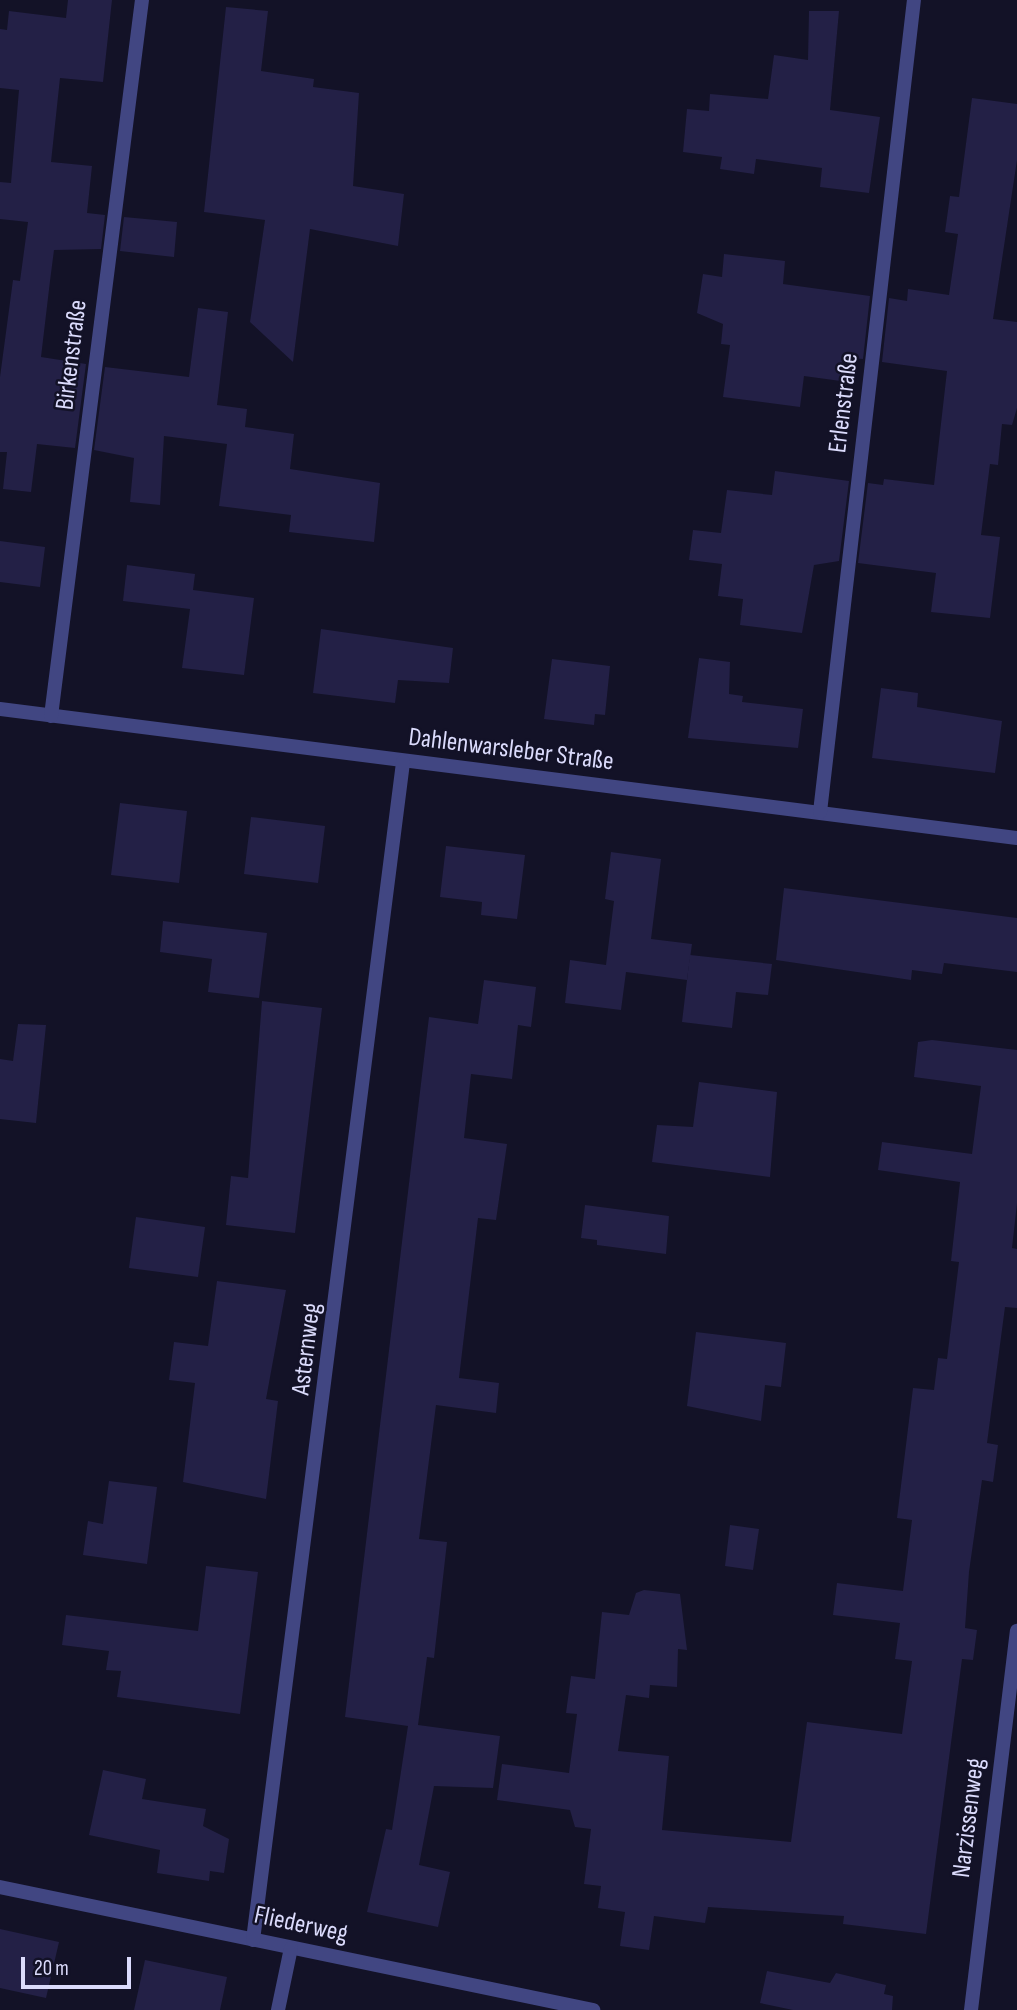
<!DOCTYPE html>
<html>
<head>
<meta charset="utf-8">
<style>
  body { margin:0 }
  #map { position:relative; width:1017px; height:2010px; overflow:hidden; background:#131227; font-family:"Sofia Sans Condensed",sans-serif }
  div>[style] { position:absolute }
  .building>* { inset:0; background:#232046 }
  .minor>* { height:14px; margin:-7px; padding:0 7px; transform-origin:7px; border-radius:7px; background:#414682 }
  span { translate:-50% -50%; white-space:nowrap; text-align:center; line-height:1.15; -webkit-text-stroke:5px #131227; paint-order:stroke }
  .street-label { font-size:26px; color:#dbdbfc }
  .scale { position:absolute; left:21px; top:1957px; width:110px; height:32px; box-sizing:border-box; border:4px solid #dbdbfc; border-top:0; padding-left:9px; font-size:21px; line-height:24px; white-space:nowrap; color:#dbdbfc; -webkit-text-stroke:5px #131227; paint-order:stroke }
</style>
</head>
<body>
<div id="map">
  <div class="building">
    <div style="clip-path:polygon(68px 0,112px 0,103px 82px,60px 78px,51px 162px,92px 166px,87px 213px,105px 215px,101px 249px,54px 250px,50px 281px,41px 357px,86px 364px,75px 448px,37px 444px,31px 492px,3px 489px,7px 452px,0 452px,0 377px,13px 280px,20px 281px,28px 222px,0 219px,0 182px,11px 183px,19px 90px,0 88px,0 29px,7px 30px,9px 11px,66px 18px)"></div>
    <div style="clip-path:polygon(226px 7px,268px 11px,261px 71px,314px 79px,313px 87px,359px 93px,353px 186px,404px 194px,398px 246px,310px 229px,293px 362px,250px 322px,265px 220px,204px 212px)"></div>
    <div style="clip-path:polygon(809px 11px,839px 11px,830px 110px,880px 117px,869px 193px,820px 187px,822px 168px,756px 159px,754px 174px,720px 169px,722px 157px,683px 152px,687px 109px,709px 111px,710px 94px,768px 99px,774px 55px,808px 60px)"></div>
    <div style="clip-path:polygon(972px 98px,1017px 104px,1017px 160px,993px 319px,1017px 322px,1017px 408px,1012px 425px,1002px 424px,998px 465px,990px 464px,981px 535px,1000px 537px,990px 618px,931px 612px,936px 573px,858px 563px,868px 483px,883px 485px,884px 479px,934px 485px,947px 371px,882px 362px,889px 298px,907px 301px,908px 289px,949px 295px,958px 234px,945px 232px,950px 196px,959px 197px)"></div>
    <div style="clip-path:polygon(124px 217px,177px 222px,174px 257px,120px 251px)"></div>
    <div style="clip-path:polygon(724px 254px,785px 261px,783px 284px,870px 296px,863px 359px,851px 358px,848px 382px,804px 376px,800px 407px,723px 397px,730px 345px,721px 344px,723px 324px,697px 313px,703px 274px,722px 277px)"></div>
    <div style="clip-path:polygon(198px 308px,228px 312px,217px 405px,247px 409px,245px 427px,294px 434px,290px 469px,380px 483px,374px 542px,289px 532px,291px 515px,219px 506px,227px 444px,164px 436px,160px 505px,130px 502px,134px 458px,94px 450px,105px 367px,189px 377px)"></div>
    <div style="clip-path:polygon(775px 471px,849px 481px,839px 561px,814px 565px,802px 633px,740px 625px,743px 599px,718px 596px,722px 564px,689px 560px,693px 530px,721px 533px,727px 490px,772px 495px)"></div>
    <div style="clip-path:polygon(0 541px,45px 547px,40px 587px,0 582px)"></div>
    <div style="clip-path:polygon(127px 565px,195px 574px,193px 590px,254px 598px,244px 675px,182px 668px,190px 609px,123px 601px)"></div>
    <div style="clip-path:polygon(321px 629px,453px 648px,449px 683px,398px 680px,395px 703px,313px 693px)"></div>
    <div style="clip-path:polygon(699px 658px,730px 662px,729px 694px,743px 696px,742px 702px,803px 709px,798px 748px,688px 738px)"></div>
    <div style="clip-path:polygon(552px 659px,610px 666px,605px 715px,595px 714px,594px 725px,544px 719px)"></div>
    <div style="clip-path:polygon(881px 688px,918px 693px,917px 707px,1002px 721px,995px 773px,872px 758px)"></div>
    <div style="clip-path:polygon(120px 803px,187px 811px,179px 883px,111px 875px)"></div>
    <div style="clip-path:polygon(251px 817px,325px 826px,318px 883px,244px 874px)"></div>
    <div style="clip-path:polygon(446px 846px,525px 855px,517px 919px,481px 915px,482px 902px,440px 897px)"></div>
    <div style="clip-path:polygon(611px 852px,661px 859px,651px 939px,692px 944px,687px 980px,626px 972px,621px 1010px,565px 1003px,570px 960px,606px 965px,614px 901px,605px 899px)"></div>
    <div style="clip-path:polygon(784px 888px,1017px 918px,1017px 972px,944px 963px,942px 974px,912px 970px,911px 980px,776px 960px)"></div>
    <div style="clip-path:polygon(163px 921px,267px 933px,259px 998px,208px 992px,212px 959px,160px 952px)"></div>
    <div style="clip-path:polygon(690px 955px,772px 964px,768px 995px,736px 992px,732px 1028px,682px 1022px)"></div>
    <div style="clip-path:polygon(484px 980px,536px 987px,531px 1027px,518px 1025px,512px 1079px,471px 1074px,464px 1138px,507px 1144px,496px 1220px,478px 1218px,459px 1378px,499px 1383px,496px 1413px,436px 1405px,419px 1539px,447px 1542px,434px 1658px,427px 1657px,418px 1725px,500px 1736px,493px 1788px,434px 1786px,419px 1865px,450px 1872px,438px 1927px,367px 1912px,386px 1829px,392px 1830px,408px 1726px,345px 1717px,429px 1017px,478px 1024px)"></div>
    <div style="clip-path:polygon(262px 1001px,322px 1008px,295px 1233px,226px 1225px,231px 1176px,248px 1178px)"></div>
    <div style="clip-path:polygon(18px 1024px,46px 1025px,36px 1123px,0 1119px,0 1059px,13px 1061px)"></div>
    <div style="clip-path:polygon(932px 1040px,1017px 1050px,1017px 1203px,1012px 1248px,1017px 1249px,1017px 1308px,1005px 1307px,987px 1443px,998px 1445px,993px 1482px,982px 1480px,969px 1572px,965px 1628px,977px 1630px,973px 1660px,962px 1659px,926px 1934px,843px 1924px,844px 1916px,708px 1907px,705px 1923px,654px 1916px,649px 1950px,620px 1946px,625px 1912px,598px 1908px,601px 1886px,584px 1884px,591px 1829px,575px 1827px,570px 1810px,497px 1800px,502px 1764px,569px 1773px,577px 1714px,566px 1713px,571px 1676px,595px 1679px,602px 1612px,629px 1615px,636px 1593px,644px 1590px,680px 1594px,687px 1650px,678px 1649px,677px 1687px,650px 1685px,649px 1698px,626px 1695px,618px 1751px,669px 1756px,662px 1830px,791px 1842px,807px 1722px,902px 1734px,912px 1661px,895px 1659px,900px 1623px,833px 1615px,837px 1583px,903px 1591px,912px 1520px,897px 1518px,913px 1388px,934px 1390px,938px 1358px,947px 1359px,959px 1262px,951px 1261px,960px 1182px,878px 1170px,882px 1142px,972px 1154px,981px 1086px,914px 1077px,918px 1042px)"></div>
    <div style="clip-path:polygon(699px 1082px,777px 1092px,770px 1177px,652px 1162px,657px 1125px,693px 1127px)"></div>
    <div style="clip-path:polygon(585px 1205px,669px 1216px,666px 1254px,597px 1245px,597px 1240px,581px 1238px)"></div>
    <div style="clip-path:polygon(136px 1217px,205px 1227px,198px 1277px,129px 1268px)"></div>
    <div style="clip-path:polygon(217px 1281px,286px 1290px,266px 1399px,278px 1401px,266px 1499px,183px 1482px,195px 1383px,169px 1380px,174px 1342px,208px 1346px)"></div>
    <div style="clip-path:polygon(696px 1332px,786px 1343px,781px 1387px,765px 1385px,761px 1421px,687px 1406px)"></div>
    <div style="clip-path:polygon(109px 1481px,157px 1487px,147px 1564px,83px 1555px,88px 1521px,103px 1524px)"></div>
    <div style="clip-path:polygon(730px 1525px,759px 1529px,753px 1570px,725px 1566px)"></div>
    <div style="clip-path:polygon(206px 1566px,258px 1572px,240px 1714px,117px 1697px,121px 1671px,106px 1670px,109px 1651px,62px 1645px,66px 1615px,198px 1631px)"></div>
    <div style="clip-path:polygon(103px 1770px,146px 1779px,142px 1799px,206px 1809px,203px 1826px,229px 1839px,224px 1873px,210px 1871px,209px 1881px,157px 1873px,160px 1850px,89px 1835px)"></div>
    <div style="clip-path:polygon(0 1929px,59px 1942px,46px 1998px,0 1988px)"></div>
    <div style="clip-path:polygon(145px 1960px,227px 1977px,220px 2010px,134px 2010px)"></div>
    <div style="clip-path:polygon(767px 1971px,830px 1983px,836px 1973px,886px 1985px,884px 1994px,893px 1996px,892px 2010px,793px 2010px,760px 2003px)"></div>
  </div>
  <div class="minor">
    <div style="left:0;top:709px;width:1025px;rotate:7.23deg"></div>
    <div style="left:51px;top:716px;width:722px;rotate:-82.76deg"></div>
    <div style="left:820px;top:812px;width:817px;rotate:-83.4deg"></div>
    <div style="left:0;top:1887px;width:606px;rotate:11.72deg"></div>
    <div style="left:253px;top:1940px;width:1188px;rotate:-82.74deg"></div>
    <div style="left:278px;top:2010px;width:63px;rotate:-78.2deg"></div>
    <div style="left:971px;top:2010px;width:382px;rotate:-83.1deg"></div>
  </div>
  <div class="street-label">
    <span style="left:72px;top:355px;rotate:-83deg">Birkenstraße</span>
    <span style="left:844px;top:403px;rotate:-83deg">Erlenstraße</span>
    <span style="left:511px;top:750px;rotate:7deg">Dahlenwarsleber Straße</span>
    <span style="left:307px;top:1349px;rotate:-83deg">Asternweg</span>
    <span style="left:969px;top:1818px;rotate:-83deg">Narzissenweg</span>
    <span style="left:301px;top:1925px;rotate:12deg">Fliederweg</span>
  </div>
  <div class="scale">20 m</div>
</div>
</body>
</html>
